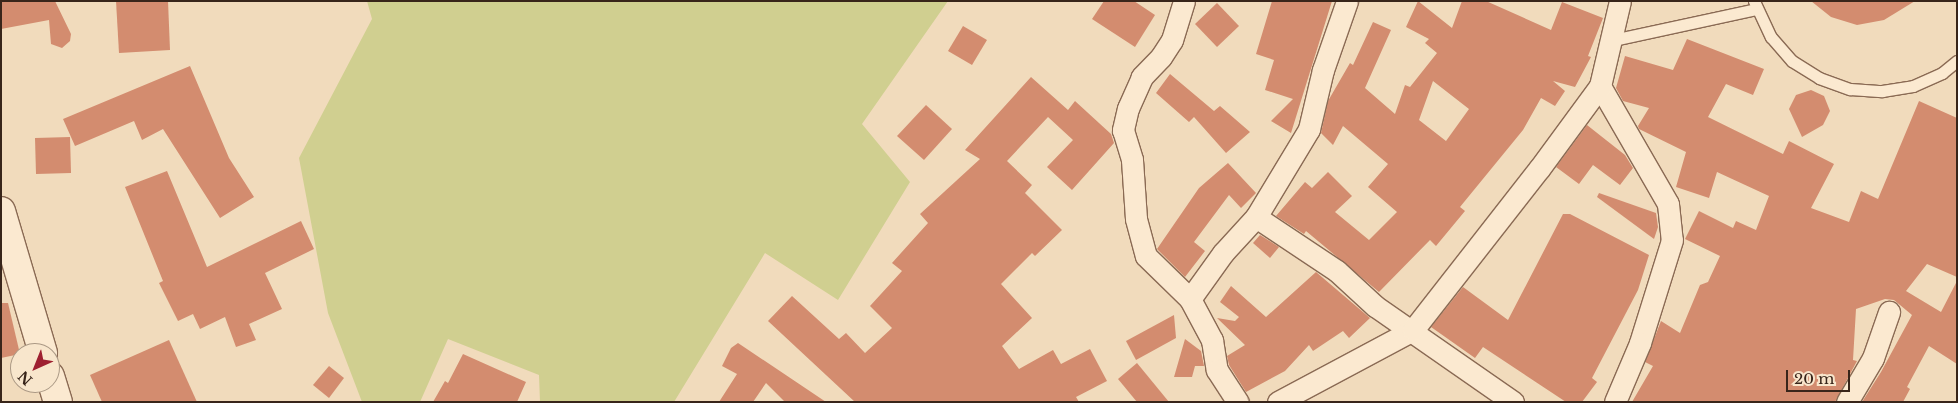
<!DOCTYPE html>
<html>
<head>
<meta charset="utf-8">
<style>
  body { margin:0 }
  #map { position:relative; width:1958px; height:403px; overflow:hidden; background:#f1dbbc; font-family:"Libre Baskerville",serif }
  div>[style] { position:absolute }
  .green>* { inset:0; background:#d0cf90 }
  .building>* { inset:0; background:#d38c6f }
  .roads { filter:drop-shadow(1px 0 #8a6a54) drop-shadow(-1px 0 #8a6a54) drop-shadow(0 1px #8a6a54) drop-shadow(0 -1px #8a6a54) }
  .service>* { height:11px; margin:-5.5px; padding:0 5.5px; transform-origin:5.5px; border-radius:5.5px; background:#fbe9d0 }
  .minor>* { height:21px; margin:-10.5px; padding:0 10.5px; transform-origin:10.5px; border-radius:10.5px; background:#fbe9d0 }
  .tertiary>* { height:28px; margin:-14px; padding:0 14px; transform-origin:14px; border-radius:14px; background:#fbe9d0 }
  span { translate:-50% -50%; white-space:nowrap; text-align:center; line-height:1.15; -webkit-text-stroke:5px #f8e6cc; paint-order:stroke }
  .frame { position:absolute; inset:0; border:2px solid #38251a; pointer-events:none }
  .north { position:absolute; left:10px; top:343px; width:50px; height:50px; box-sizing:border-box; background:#f8e6cc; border:1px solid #ab9985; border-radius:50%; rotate:224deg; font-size:14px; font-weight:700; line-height:20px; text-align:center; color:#38251a }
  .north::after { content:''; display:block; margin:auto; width:18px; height:22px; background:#9e2031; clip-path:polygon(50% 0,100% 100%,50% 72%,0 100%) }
  .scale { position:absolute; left:1786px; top:370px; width:64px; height:22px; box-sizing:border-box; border:2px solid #38251a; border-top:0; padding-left:6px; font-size:15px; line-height:18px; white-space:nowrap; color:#38251a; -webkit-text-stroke:4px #f8e6cc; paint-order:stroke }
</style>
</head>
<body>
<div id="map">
  <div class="green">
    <div style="clip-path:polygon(367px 1px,948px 1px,862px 124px,910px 182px,838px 300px,765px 253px,674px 402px,540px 402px,539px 375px,448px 339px,420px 402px,362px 402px,328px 313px,299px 158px,372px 19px)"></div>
  </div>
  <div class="building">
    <div style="clip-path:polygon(1px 1px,55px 1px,71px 34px,70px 41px,62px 48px,51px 44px,49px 20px,1px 29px)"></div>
    <div style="clip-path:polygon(116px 1px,168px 1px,170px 50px,119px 53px)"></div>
    <div style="clip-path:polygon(1104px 1px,1134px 1px,1155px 15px,1135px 47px,1092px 19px)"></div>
    <div style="clip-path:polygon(1272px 1px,1332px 1px,1291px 133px,1271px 121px,1293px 99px,1265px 90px,1274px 60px,1256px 54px)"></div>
    <div style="clip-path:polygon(evenodd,1418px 1px,1452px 28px,1462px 1px,1486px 1px,1551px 30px,1562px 2px,1603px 18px,1588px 56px,1591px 57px,1575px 87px,1553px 81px,1565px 91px,1555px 106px,1541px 98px,1523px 130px,1460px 207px,1465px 211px,1436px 246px,1430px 240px,1379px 292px,1306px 231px,1304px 234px,1276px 216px,1305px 182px,1312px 188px,1328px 172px,1352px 196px,1335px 212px,1369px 240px,1397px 212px,1368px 187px,1388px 164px,1343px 126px,1333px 145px,1321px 133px,1328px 101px,1350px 63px,1353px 65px,1373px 22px,1391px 30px,1365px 88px,1395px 114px,1405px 85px,1410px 87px,1437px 53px,1425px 43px,1429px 39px,1406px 27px,1418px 1px,1433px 81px,1469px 109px,1446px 141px,1419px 120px,1433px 81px)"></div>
    <div style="clip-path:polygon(1811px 1px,1915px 1px,1884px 20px,1857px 25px,1831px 17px)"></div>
    <div style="clip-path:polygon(1217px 3px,1239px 26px,1217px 47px,1195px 24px)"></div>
    <div style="clip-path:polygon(963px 26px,987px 40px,972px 65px,948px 51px)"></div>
    <div style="clip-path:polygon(1687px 39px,1764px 69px,1753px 95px,1726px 84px,1708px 117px,1783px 154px,1789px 141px,1834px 164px,1811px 208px,1849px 222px,1861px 191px,1878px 199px,1919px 101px,1957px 118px,1957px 277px,1927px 264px,1906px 291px,1941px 312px,1957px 281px,1957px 364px,1929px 346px,1907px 387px,1910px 389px,1903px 402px,1862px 402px,1881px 372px,1912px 315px,1894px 300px,1885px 299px,1856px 309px,1853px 360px,1857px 361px,1835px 402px,1632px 402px,1653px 366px,1645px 362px,1661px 321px,1680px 333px,1700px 285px,1708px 282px,1720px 256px,1685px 239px,1699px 211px,1733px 228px,1736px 221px,1756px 230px,1769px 196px,1717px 172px,1709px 198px,1676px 187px,1686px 152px,1639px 129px,1638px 126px,1649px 108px,1623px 101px,1616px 88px,1625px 56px,1673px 70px)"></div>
    <div style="clip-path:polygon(190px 66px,229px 158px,254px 197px,220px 218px,163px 129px,142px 140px,134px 121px,75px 146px,63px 119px)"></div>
    <div style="clip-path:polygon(1170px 74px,1214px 111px,1220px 106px,1250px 132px,1226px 153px,1194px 117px,1189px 122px,1156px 93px)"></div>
    <div style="clip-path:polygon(1031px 77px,1068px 110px,1075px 101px,1111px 134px,1114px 143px,1072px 190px,1047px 167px,1073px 140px,1048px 117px,1007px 161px,1032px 185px,1025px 193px,1062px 230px,1035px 256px,1032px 253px,1001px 284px,1032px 318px,1002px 346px,1019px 369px,1053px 350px,1061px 364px,1090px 349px,1107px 381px,1076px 397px,1079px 402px,855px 402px,768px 321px,792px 296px,839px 339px,846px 333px,865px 353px,892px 328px,870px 306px,902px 271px,892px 263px,928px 223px,920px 214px,980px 159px,965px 150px)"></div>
    <div style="clip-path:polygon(1811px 90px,1824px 96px,1830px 111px,1823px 125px,1802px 137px,1789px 109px,1796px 95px)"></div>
    <div style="clip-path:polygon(926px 105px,952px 129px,924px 160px,897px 136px)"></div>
    <div style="clip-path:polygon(1587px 125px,1625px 155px,1633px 168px,1620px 185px,1593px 165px,1579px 184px,1556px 167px)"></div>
    <div style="clip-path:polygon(70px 137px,71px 173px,36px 174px,35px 138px)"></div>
    <div style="clip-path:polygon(1228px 163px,1256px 193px,1241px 208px,1229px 195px,1194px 242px,1205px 251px,1185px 277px,1157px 249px,1199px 188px)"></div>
    <div style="clip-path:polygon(167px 171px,207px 267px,301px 221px,314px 249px,265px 273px,282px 309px,249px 324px,256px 340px,236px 347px,225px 317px,200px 329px,193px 314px,178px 321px,159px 283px,163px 281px,125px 187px)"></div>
    <div style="clip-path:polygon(1599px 193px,1656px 213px,1658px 227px,1654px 239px,1597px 197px)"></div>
    <div style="clip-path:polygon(1563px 214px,1570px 214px,1649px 255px,1638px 290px,1592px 378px,1597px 382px,1582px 402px,1566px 402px,1483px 347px,1475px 358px,1431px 327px,1463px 287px,1508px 320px)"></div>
    <div style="clip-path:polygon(1260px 235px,1279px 247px,1270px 258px,1253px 243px)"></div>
    <div style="clip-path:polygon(1316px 272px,1370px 318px,1349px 338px,1343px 331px,1313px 351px,1309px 345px,1285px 371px,1246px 392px,1229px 365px,1227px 356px,1245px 345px,1217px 318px,1235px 321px,1239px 317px,1220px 302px,1231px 286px,1266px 317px)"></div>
    <div style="clip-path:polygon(1px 303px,8px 303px,20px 354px,1px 358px)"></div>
    <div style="clip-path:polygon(1174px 315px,1176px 338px,1136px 360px,1126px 341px)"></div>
    <div style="clip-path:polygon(1185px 339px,1201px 351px,1204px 366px,1195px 366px,1192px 377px,1174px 377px)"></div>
    <div style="clip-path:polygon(169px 340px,197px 402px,102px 402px,90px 375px)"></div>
    <div style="clip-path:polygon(738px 343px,826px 402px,785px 402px,766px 383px,753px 402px,719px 402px,737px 374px,722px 366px,731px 348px)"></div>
    <div style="clip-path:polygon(463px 354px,526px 382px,517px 402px,433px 402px,445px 381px,448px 383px)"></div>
    <div style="clip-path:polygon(1137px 363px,1169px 402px,1137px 402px,1118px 379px)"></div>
    <div style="clip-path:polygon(329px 366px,344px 378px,329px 398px,313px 385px)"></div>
  </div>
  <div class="roads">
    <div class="service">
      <div style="left:1754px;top:1px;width:40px;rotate:65deg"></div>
      <div style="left:1771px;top:37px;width:32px;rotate:49deg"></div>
      <div style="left:1792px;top:61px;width:32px;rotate:32deg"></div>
      <div style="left:1819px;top:78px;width:33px;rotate:20deg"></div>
      <div style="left:1850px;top:89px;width:32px;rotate:4deg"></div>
      <div style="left:1882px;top:91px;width:31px;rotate:-9deg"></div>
      <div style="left:1913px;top:86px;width:32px;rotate:-24deg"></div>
      <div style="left:1942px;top:73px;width:19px;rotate:-39deg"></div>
      <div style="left:1613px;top:40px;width:146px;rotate:-12.2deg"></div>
    </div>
    <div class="minor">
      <div style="left:1184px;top:1px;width:41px;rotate:107.1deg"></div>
      <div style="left:1172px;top:40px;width:20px;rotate:123deg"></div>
      <div style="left:1161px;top:57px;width:28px;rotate:134deg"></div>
      <div style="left:1142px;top:77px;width:34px;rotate:114deg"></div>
      <div style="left:1128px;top:108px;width:23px;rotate:103deg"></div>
      <div style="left:1123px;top:130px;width:31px;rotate:73deg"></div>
      <div style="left:1132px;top:160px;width:59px;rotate:86.1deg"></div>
      <div style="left:1136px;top:219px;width:38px;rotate:75deg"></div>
      <div style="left:1146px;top:256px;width:62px;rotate:44.3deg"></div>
      <div style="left:1190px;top:299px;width:47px;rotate:61.8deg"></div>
      <div style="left:1212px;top:340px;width:30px;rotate:81deg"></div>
      <div style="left:1217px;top:370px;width:38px;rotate:57deg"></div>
      <div style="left:1600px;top:86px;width:136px;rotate:60deg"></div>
      <div style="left:1668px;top:204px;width:36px;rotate:84deg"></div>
      <div style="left:1672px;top:240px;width:108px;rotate:107.3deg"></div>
      <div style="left:1640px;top:343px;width:64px;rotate:113deg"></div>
      <div style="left:1256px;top:217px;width:97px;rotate:33.7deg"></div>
      <div style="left:1337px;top:271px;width:52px;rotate:42.6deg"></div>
      <div style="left:1375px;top:306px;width:168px;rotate:34.8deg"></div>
      <div style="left:1190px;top:299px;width:57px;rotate:-54.3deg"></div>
      <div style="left:1223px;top:253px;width:49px;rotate:-47.5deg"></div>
      <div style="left:1256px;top:217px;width:103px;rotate:-58.9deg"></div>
      <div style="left:1309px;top:129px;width:61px;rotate:-76.7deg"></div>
      <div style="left:1323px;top:70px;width:73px;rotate:-70.8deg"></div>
      <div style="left:1278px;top:402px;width:153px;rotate:-28.1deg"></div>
      <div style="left:1413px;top:330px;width:204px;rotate:-52deg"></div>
      <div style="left:1539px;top:169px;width:103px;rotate:-53.7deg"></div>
      <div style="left:1600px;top:86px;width:87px;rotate:-76.8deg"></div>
      <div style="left:1847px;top:402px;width:51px;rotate:-59.4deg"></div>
      <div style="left:1873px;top:358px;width:49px;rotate:-70.8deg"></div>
    </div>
    <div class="tertiary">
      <div style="left:1px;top:211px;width:148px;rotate:73.5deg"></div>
      <div style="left:50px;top:376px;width:27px;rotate:73deg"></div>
    </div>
  </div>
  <div class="frame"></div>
  <div class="north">N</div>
  <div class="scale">20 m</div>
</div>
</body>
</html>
